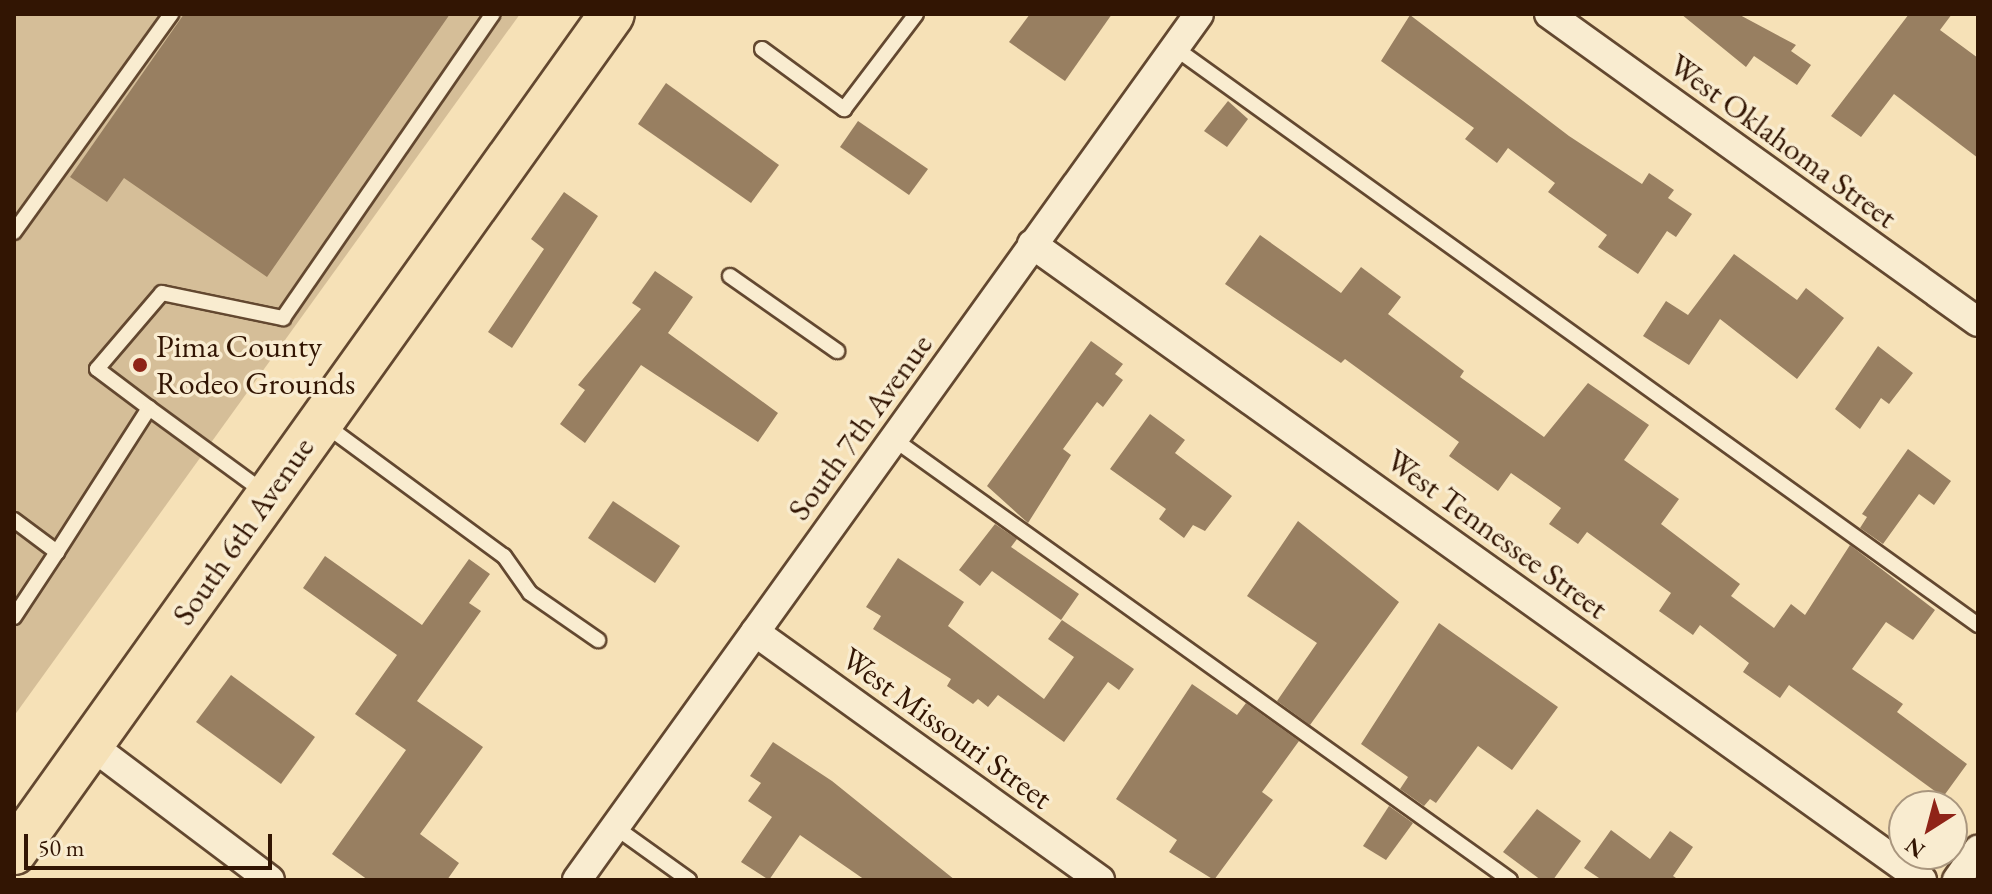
<!DOCTYPE html>
<html>
<head>
<meta charset="utf-8">
<style>
  body { margin:0 }
  #map { position:relative; width:1992px; height:894px; overflow:hidden; background:#f6e1b7; font-family:"EB Garamond",serif }
  div>[style] { position:absolute }
  .green>* { inset:0; background:#d5be98 }
  .building>* { inset:0; background:#987f61 }
  .roads { filter:drop-shadow(2px 0 #634830) drop-shadow(-2px 0 #634830) drop-shadow(0 2px #634830) drop-shadow(0 -2px #634830) }
  .lane>* { height:14px; margin:-7px; padding:0 7px; transform-origin:7px; border-radius:7px; background:#f9ecd0 }
  .street>* { height:28px; margin:-14px; padding:0 14px; transform-origin:14px; border-radius:14px; background:#f9ecd0 }
  .primary>* { height:44px; margin:-22px; padding:0 22px; transform-origin:22px; border-radius:22px; background:#f6e1b7 }
  .dots>* { width:22px; height:22px; translate:-50% -50%; box-sizing:border-box; border:4px solid #f9ecd0; border-radius:50% }
  span { translate:-50% -50%; white-space:nowrap; text-align:center; line-height:1.15; -webkit-text-stroke:7px #f9ecd0; paint-order:stroke }
  .street-label { font-size:32px; color:#321503 }
  .poi-label { font-size:32px; color:#321503 }
  .left { translate:0 -50%; text-align:left }
  .frame { position:absolute; inset:0; border:16px solid #321503; pointer-events:none }
  .north { position:absolute; left:1888px; top:790px; width:80px; height:80px; box-sizing:border-box; background:#f9ecd0; border:2px solid #a9967e; border-radius:50%; rotate:216deg; font-size:22px; font-weight:700; line-height:32px; text-align:center; color:#321503 }
  .north::after { content:''; display:block; margin:auto; width:28px; height:36px; background:#8f2418; clip-path:polygon(50% 0,100% 100%,50% 72%,0 100%) }
  .scale { position:absolute; left:24px; top:834px; width:248px; height:36px; box-sizing:border-box; border:4px solid #321503; border-top:0; padding-left:10px; font-size:24px; line-height:28px; white-space:nowrap; color:#321503; -webkit-text-stroke:6px #f9ecd0; paint-order:stroke }
</style>
</head>
<body>
<div id="map">
  <div class="green">
    <div style="clip-path:polygon(14px 14px,520px 14px,14px 716px)"></div>
  </div>
  <div class="building">
    <div style="clip-path:polygon(184px 14px,450px 14px,267px 277px,124px 178px,107px 202px,70px 177px)"></div>
    <div style="clip-path:polygon(1030px 14px,1112px 14px,1065px 81px,1009px 42px)"></div>
    <div style="clip-path:polygon(1681px 14px,1738px 14px,1796px 45px,1791px 51px,1811px 65px,1797px 85px,1754px 56px,1746px 67px)"></div>
    <div style="clip-path:polygon(1909px 14px,1952px 14px,1940px 30px,1978px 58px,1978px 158px,1894px 94px,1861px 137px,1831px 116px)"></div>
    <div style="clip-path:polygon(1410px 15px,1569px 136px,1642px 184px,1649px 173px,1674px 190px,1668px 198px,1692px 214px,1676px 237px,1667px 231px,1638px 274px,1598px 247px,1607px 235px,1548px 192px,1555px 183px,1508px 148px,1497px 163px,1465px 139px,1474px 128px,1381px 61px)"></div>
    <div style="clip-path:polygon(666px 83px,779px 165px,751px 203px,638px 124px)"></div>
    <div style="clip-path:polygon(1228px 101px,1248px 119px,1227px 147px,1204px 131px)"></div>
    <div style="clip-path:polygon(858px 121px,928px 169px,909px 195px,840px 147px)"></div>
    <div style="clip-path:polygon(564px 192px,598px 216px,512px 348px,488px 332px,544px 249px,531px 239px)"></div>
    <div style="clip-path:polygon(1260px 235px,1341px 293px,1361px 267px,1401px 297px,1388px 314px,1464px 371px,1460px 377px,1544px 437px,1588px 383px,1649px 425px,1624px 460px,1679px 499px,1661px 524px,1740px 584px,1731px 596px,1774px 628px,1791px 604px,1805px 615px,1850px 545px,1935px 610px,1913px 640px,1886px 622px,1852px 669px,1903px 704px,1897px 712px,1967px 764px,1943px 797px,1789px 685px,1780px 698px,1743px 672px,1749px 663px,1700px 625px,1693px 635px,1659px 611px,1671px 593px,1587px 532px,1578px 544px,1549px 524px,1561px 508px,1511px 473px,1498px 491px,1449px 456px,1459px 442px,1345px 359px,1341px 363px,1225px 284px)"></div>
    <div style="clip-path:polygon(1734px 254px,1797px 300px,1806px 288px,1844px 318px,1797px 379px,1720px 319px,1689px 365px,1643px 336px,1666px 301px,1688px 315px)"></div>
    <div style="clip-path:polygon(655px 271px,693px 297px,668px 333px,778px 413px,758px 442px,641px 365px,585px 443px,560px 424px,585px 390px,578px 385px,641px 309px,632px 303px)"></div>
    <div style="clip-path:polygon(1091px 341px,1123px 364px,1115px 374px,1123px 380px,1103px 407px,1097px 402px,1063px 449px,1071px 455px,1028px 523px,987px 486px)"></div>
    <div style="clip-path:polygon(1878px 346px,1913px 373px,1889px 404px,1881px 398px,1860px 429px,1835px 409px)"></div>
    <div style="clip-path:polygon(1150px 414px,1185px 440px,1175px 453px,1232px 496px,1205px 531px,1193px 525px,1184px 538px,1159px 519px,1166px 509px,1110px 469px)"></div>
    <div style="clip-path:polygon(1908px 449px,1951px 481px,1934px 505px,1919px 494px,1883px 544px,1860px 528px,1867px 517px,1862px 514px)"></div>
    <div style="clip-path:polygon(613px 501px,680px 546px,655px 583px,588px 538px)"></div>
    <div style="clip-path:polygon(1298px 521px,1399px 602px,1310px 725px,1277px 701px,1317px 643px,1247px 596px)"></div>
    <div style="clip-path:polygon(995px 524px,1017px 539px,1011px 547px,1079px 594px,1061px 620px,992px 571px,980px 586px,959px 570px)"></div>
    <div style="clip-path:polygon(325px 556px,422px 625px,469px 559px,490px 574px,469px 603px,481px 611px,417px 701px,483px 747px,420px 834px,459px 863px,447px 880px,368px 880px,332px 854px,406px 750px,355px 714px,397px 655px,303px 588px)"></div>
    <div style="clip-path:polygon(898px 558px,964px 602px,948px 626px,1044px 699px,1074px 657px,1048px 639px,1062px 620px,1134px 669px,1119px 690px,1108px 682px,1064px 742px,998px 695px,988px 707px,978px 699px,973px 704px,947px 686px,951px 679px,873px 629px,881px 616px,866px 607px)"></div>
    <div style="clip-path:polygon(1439px 623px,1558px 707px,1512px 770px,1478px 746px,1436px 803px,1430px 799px,1424px 806px,1400px 789px,1408px 777px,1361px 744px)"></div>
    <div style="clip-path:polygon(231px 675px,315px 737px,281px 784px,196px 722px)"></div>
    <div style="clip-path:polygon(1192px 684px,1237px 715px,1246px 703px,1299px 741px,1262px 792px,1273px 800px,1214px 880px,1169px 852px,1177px 840px,1116px 799px)"></div>
    <div style="clip-path:polygon(773px 742px,832px 781px,955px 880px,865px 880px,800px 835px,769px 880px,741px 862px,772px 817px,748px 801px,761px 783px,750px 776px)"></div>
    <div style="clip-path:polygon(1389px 806px,1413px 823px,1386px 860px,1363px 846px)"></div>
    <div style="clip-path:polygon(1537px 809px,1581px 841px,1553px 880px,1541px 880px,1503px 852px)"></div>
    <div style="clip-path:polygon(1611px 830px,1650px 859px,1670px 831px,1693px 847px,1673px 876px,1679px 880px,1602px 880px,1584px 868px)"></div>
  </div>
  <div class="roads">
    <div class="lane">
      <div style="left:1175px;top:48px;width:989px;rotate:35.7deg"></div>
      <div style="left:762px;top:49px;width:102px;rotate:36.2deg"></div>
      <div style="left:844px;top:109px;width:119px;rotate:-52.8deg"></div>
      <div style="left:14px;top:232px;width:269px;rotate:-54.2deg"></div>
      <div style="left:730px;top:276px;width:131px;rotate:35deg"></div>
      <div style="left:149px;top:408px;width:65px;rotate:-143.1deg"></div>
      <div style="left:97px;top:369px;width:100px;rotate:-49.5deg"></div>
      <div style="left:162px;top:293px;width:124px;rotate:11.7deg"></div>
      <div style="left:283px;top:318px;width:369px;rotate:-55.4deg"></div>
      <div style="left:324px;top:424px;width:223px;rotate:36.3deg"></div>
      <div style="left:504px;top:556px;width:45px;rotate:54.9deg"></div>
      <div style="left:530px;top:593px;width:83px;rotate:34.7deg"></div>
      <div style="left:895px;top:440px;width:756px;rotate:35.58deg"></div>
      <div style="left:14px;top:520px;width:54px;rotate:36.7deg"></div>
      <div style="left:57px;top:552px;width:78px;rotate:123.5deg"></div>
      <div style="left:57px;top:552px;width:171px;rotate:-57.4deg"></div>
      <div style="left:149px;top:408px;width:144px;rotate:36.2deg"></div>
      <div style="left:615px;top:827px;width:91px;rotate:35.6deg"></div>
    </div>
    <div class="street">
      <div style="left:1549px;top:14px;width:528px;rotate:35.68deg"></div>
      <div style="left:1032px;top:244px;width:1094px;rotate:35.55deg"></div>
      <div style="left:755px;top:632px;width:425px;rotate:35.7deg"></div>
      <div style="left:91px;top:745px;width:224px;rotate:37deg"></div>
      <div style="left:577px;top:880px;width:1066px;rotate:-54.31deg"></div>
      <div style="left:1957px;top:880px;width:37px;rotate:-55deg"></div>
    </div>
    <div class="primary">
      <div style="left:14px;top:852px;width:1029px;rotate:-54.49deg"></div>
    </div>
  </div>
  <div class="dots">
    <div style="left:140px;top:365px;background:#8f2418"></div>
  </div>
  <div class="street-label">
    <span style="left:1783px;top:141px;rotate:36deg">West Oklahoma Street</span>
    <span style="left:860px;top:427px;rotate:-54deg">South 7th Avenue</span>
    <span style="left:243px;top:531px;rotate:-55deg">South 6th Avenue</span>
    <span style="left:1497px;top:534px;rotate:36deg">West Tennessee Street</span>
    <span style="left:947px;top:728px;rotate:36deg">West Missouri Street</span>
  </div>
  <div class="poi-label">
    <span class="left" style="left:156px;top:365px">Pima County<br>Rodeo Grounds</span>
  </div>
  <div class="frame"></div>
  <div class="north">N</div>
  <div class="scale">50 m</div>
</div>
</body>
</html>
